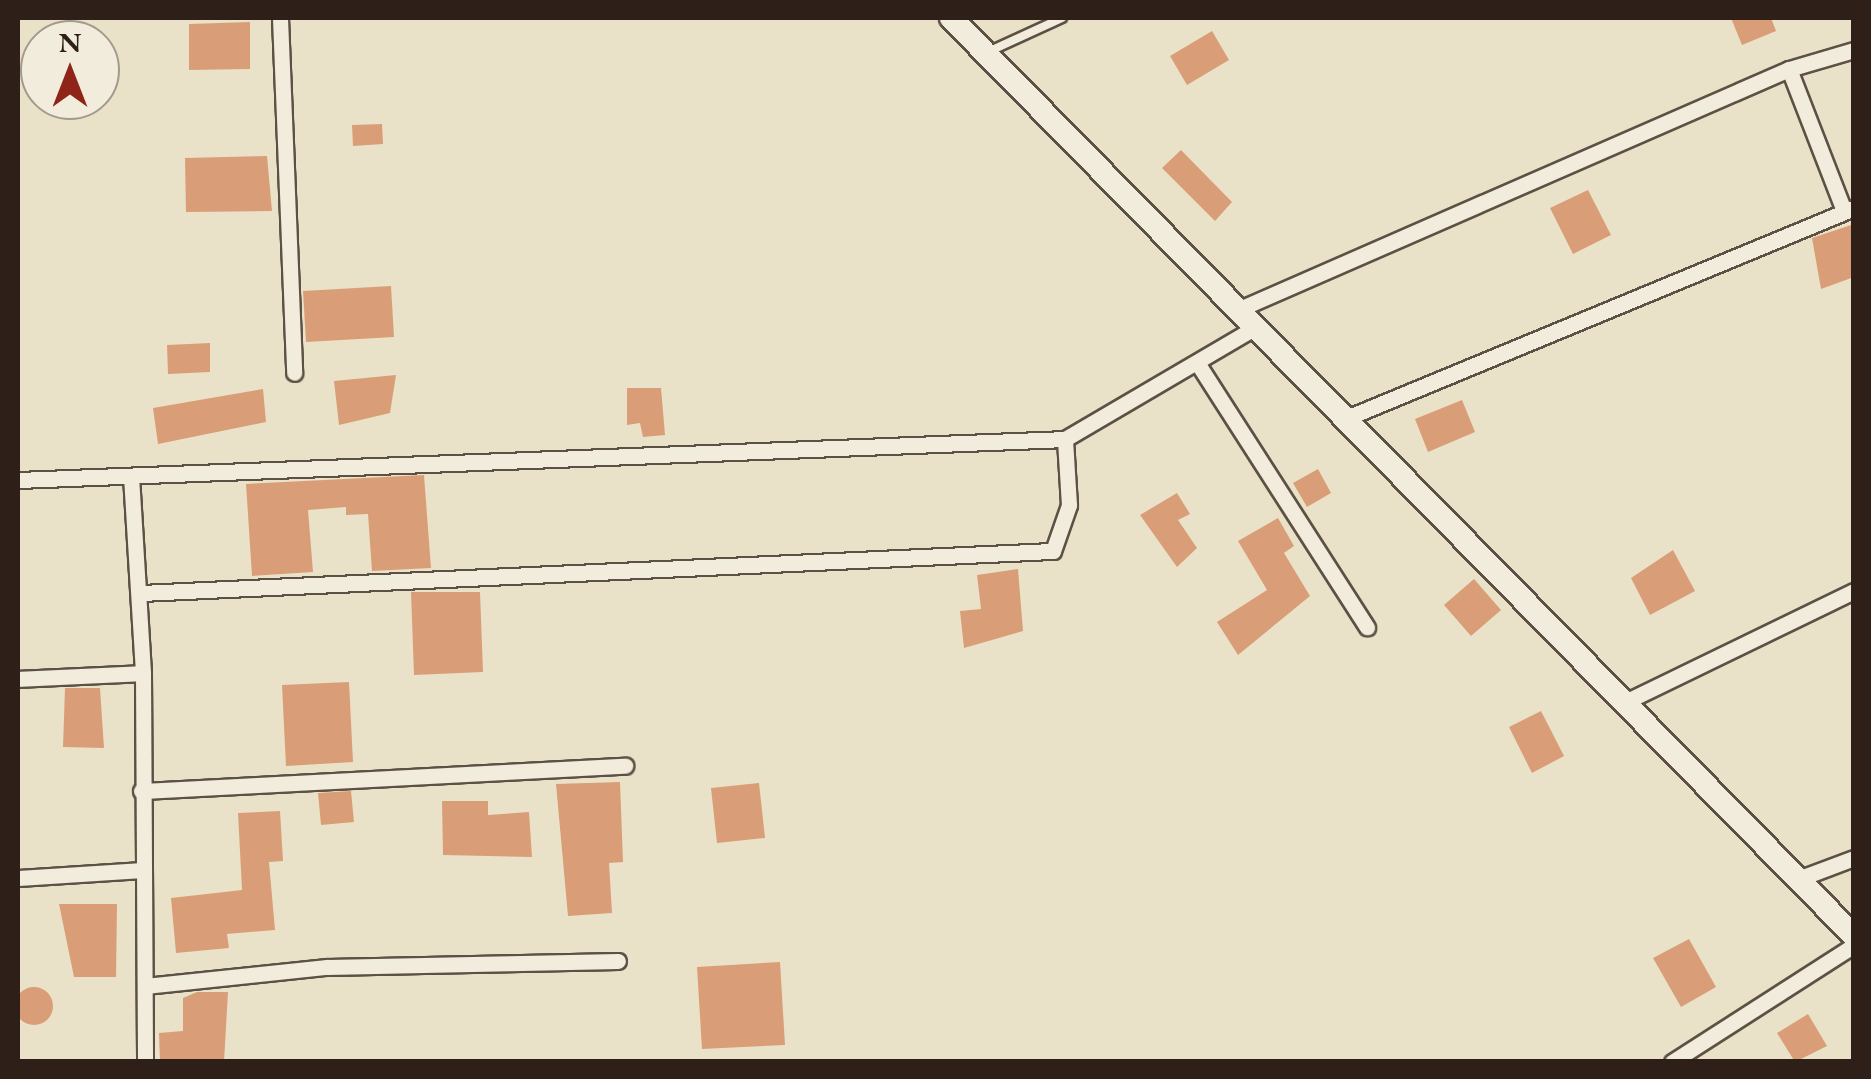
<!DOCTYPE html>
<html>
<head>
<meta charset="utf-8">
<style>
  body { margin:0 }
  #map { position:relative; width:1871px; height:1079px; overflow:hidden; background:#eae2c8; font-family:"EB Garamond",serif }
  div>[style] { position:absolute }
  .building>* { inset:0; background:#d99e77 }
  .round { border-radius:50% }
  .roads { filter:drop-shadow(2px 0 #5d5044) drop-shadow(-2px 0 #5d5044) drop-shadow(0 2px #5d5044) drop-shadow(0 -2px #5d5044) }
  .lane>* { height:8px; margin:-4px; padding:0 4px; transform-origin:4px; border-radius:4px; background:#f1ecdb }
  .street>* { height:15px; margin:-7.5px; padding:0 7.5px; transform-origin:7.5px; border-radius:7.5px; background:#f1ecdb }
  .secondary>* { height:22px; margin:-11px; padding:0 11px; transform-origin:11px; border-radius:11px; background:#f1ecdb }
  span { translate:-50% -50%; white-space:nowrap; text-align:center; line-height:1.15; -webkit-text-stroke:9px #f1ecdb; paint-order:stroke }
  .frame { position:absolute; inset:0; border:20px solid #2e1f18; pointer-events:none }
  .north { position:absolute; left:20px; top:20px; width:100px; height:100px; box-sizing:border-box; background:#f1ecdb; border:2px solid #a39a8d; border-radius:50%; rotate:0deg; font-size:28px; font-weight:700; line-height:40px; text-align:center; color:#2e1f18 }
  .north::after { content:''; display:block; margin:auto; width:35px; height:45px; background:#8f2418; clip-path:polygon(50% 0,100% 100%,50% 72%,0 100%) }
</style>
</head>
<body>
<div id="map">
  <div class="building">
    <div style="clip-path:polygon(1731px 18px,1771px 18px,1776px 31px,1742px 45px)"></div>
    <div style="clip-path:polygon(250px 22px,250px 69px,189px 70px,189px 24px)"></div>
    <div style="clip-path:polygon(1212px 31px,1229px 60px,1187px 85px,1170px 56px)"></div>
    <div style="clip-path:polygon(382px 124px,383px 144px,353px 146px,352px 125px)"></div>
    <div style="clip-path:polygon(1181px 150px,1232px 202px,1215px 221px,1162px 168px)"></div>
    <div style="clip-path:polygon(267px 156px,272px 211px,186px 212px,185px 158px)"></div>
    <div style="clip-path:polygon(1588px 190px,1611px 235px,1573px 254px,1550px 208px)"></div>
    <div style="clip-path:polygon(1854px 224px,1854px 277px,1821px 289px,1812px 238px)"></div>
    <div style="clip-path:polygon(391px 286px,394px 337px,306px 342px,303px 291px)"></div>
    <div style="clip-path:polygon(210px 343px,210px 372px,168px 374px,167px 345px)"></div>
    <div style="clip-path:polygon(396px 375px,390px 413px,339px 425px,334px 381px)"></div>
    <div style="clip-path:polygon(627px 388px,661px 388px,665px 435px,643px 437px,640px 423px,627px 425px)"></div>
    <div style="clip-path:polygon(263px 389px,266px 422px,158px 444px,153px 408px)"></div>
    <div style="clip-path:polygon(1462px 400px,1475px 432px,1428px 452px,1415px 419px)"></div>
    <div style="clip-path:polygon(1318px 469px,1331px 493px,1307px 507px,1293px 483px)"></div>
    <div style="clip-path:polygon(424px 475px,431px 568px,372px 571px,368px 514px,346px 515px,346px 507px,308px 510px,313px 572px,252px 576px,246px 484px)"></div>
    <div style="clip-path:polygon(1177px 493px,1190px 514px,1178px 520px,1197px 548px,1177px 567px,1140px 515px)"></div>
    <div style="clip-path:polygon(1278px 518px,1294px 546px,1284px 553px,1310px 596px,1238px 655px,1217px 622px,1267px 590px,1238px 541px)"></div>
    <div style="clip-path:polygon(1673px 550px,1695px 591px,1650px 615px,1631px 578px)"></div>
    <div style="clip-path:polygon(1018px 569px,1023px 631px,964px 648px,960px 611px,981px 609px,977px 575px)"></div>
    <div style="clip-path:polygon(1474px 579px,1501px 610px,1471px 636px,1444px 605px)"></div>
    <div style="clip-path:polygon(411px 592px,480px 592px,483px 672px,414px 675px)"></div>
    <div style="clip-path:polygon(349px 682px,353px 762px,286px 766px,282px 685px)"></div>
    <div style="clip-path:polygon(65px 688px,100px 688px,104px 748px,63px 747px)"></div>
    <div style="clip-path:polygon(1541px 711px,1564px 756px,1532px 773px,1509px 727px)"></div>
    <div style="clip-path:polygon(620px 782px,623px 862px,609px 863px,612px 913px,568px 916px,556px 784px)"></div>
    <div style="clip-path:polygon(759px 783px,765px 838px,717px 843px,711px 788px)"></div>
    <div style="clip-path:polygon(351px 791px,354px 822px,321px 825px,318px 793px)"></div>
    <div style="clip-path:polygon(442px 801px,488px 801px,488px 815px,529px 812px,532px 857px,443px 855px)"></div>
    <div style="clip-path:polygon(280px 811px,283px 861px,269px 862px,275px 930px,227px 934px,229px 948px,176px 953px,171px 898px,242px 890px,238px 813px)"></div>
    <div style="clip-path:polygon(59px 904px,117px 904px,116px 977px,74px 977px)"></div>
    <div style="clip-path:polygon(1689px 939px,1716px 987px,1681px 1007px,1653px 958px)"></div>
    <div style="clip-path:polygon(780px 962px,785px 1045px,702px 1049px,697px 967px)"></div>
    <div class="round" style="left:15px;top:987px;width:38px;height:38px"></div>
    <div style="clip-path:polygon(197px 992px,228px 992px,224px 1062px,160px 1062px,159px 1033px,183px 1031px,183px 998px)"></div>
    <div style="clip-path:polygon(1808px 1014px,1827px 1046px,1795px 1062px,1777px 1033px)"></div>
  </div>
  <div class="roads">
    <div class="lane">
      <div style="left:990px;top:51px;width:79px;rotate:-24.6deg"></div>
    </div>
    <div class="street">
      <div style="left:280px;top:18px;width:355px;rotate:87.7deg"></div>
      <div style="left:1789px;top:69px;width:152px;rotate:68.8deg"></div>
      <div style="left:1237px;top:310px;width:602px;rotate:-23.59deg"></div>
      <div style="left:1789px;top:69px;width:68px;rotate:-16.3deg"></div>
      <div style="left:1198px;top:364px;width:313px;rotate:57.3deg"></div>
      <div style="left:1344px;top:419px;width:552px;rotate:-22.48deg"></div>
      <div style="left:131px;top:476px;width:197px;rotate:86.5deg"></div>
      <div style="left:143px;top:673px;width:389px;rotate:89.7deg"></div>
      <div style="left:18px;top:480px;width:1048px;rotate:-2.24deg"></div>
      <div style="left:141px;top:593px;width:913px;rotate:-2.64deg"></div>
      <div style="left:1053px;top:551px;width:49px;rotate:-70.8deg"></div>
      <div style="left:1069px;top:505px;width:66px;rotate:-93.5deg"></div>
      <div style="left:1065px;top:439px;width:219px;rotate:-30.4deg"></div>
      <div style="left:18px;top:679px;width:125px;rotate:-2.7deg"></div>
      <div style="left:1623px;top:703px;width:257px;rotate:-25.9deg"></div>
      <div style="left:141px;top:791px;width:485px;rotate:-3deg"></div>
      <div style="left:18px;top:878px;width:125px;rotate:-3.7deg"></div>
      <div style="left:1798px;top:879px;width:60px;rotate:-20.6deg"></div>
      <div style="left:145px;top:986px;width:183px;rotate:-6deg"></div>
      <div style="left:327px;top:967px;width:291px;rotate:-1.2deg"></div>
      <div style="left:1672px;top:1062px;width:216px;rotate:-32.7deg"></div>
    </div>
    <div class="secondary">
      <div style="left:951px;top:18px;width:1288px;rotate:45.47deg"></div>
    </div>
  </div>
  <div class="frame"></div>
  <div class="north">N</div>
</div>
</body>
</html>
